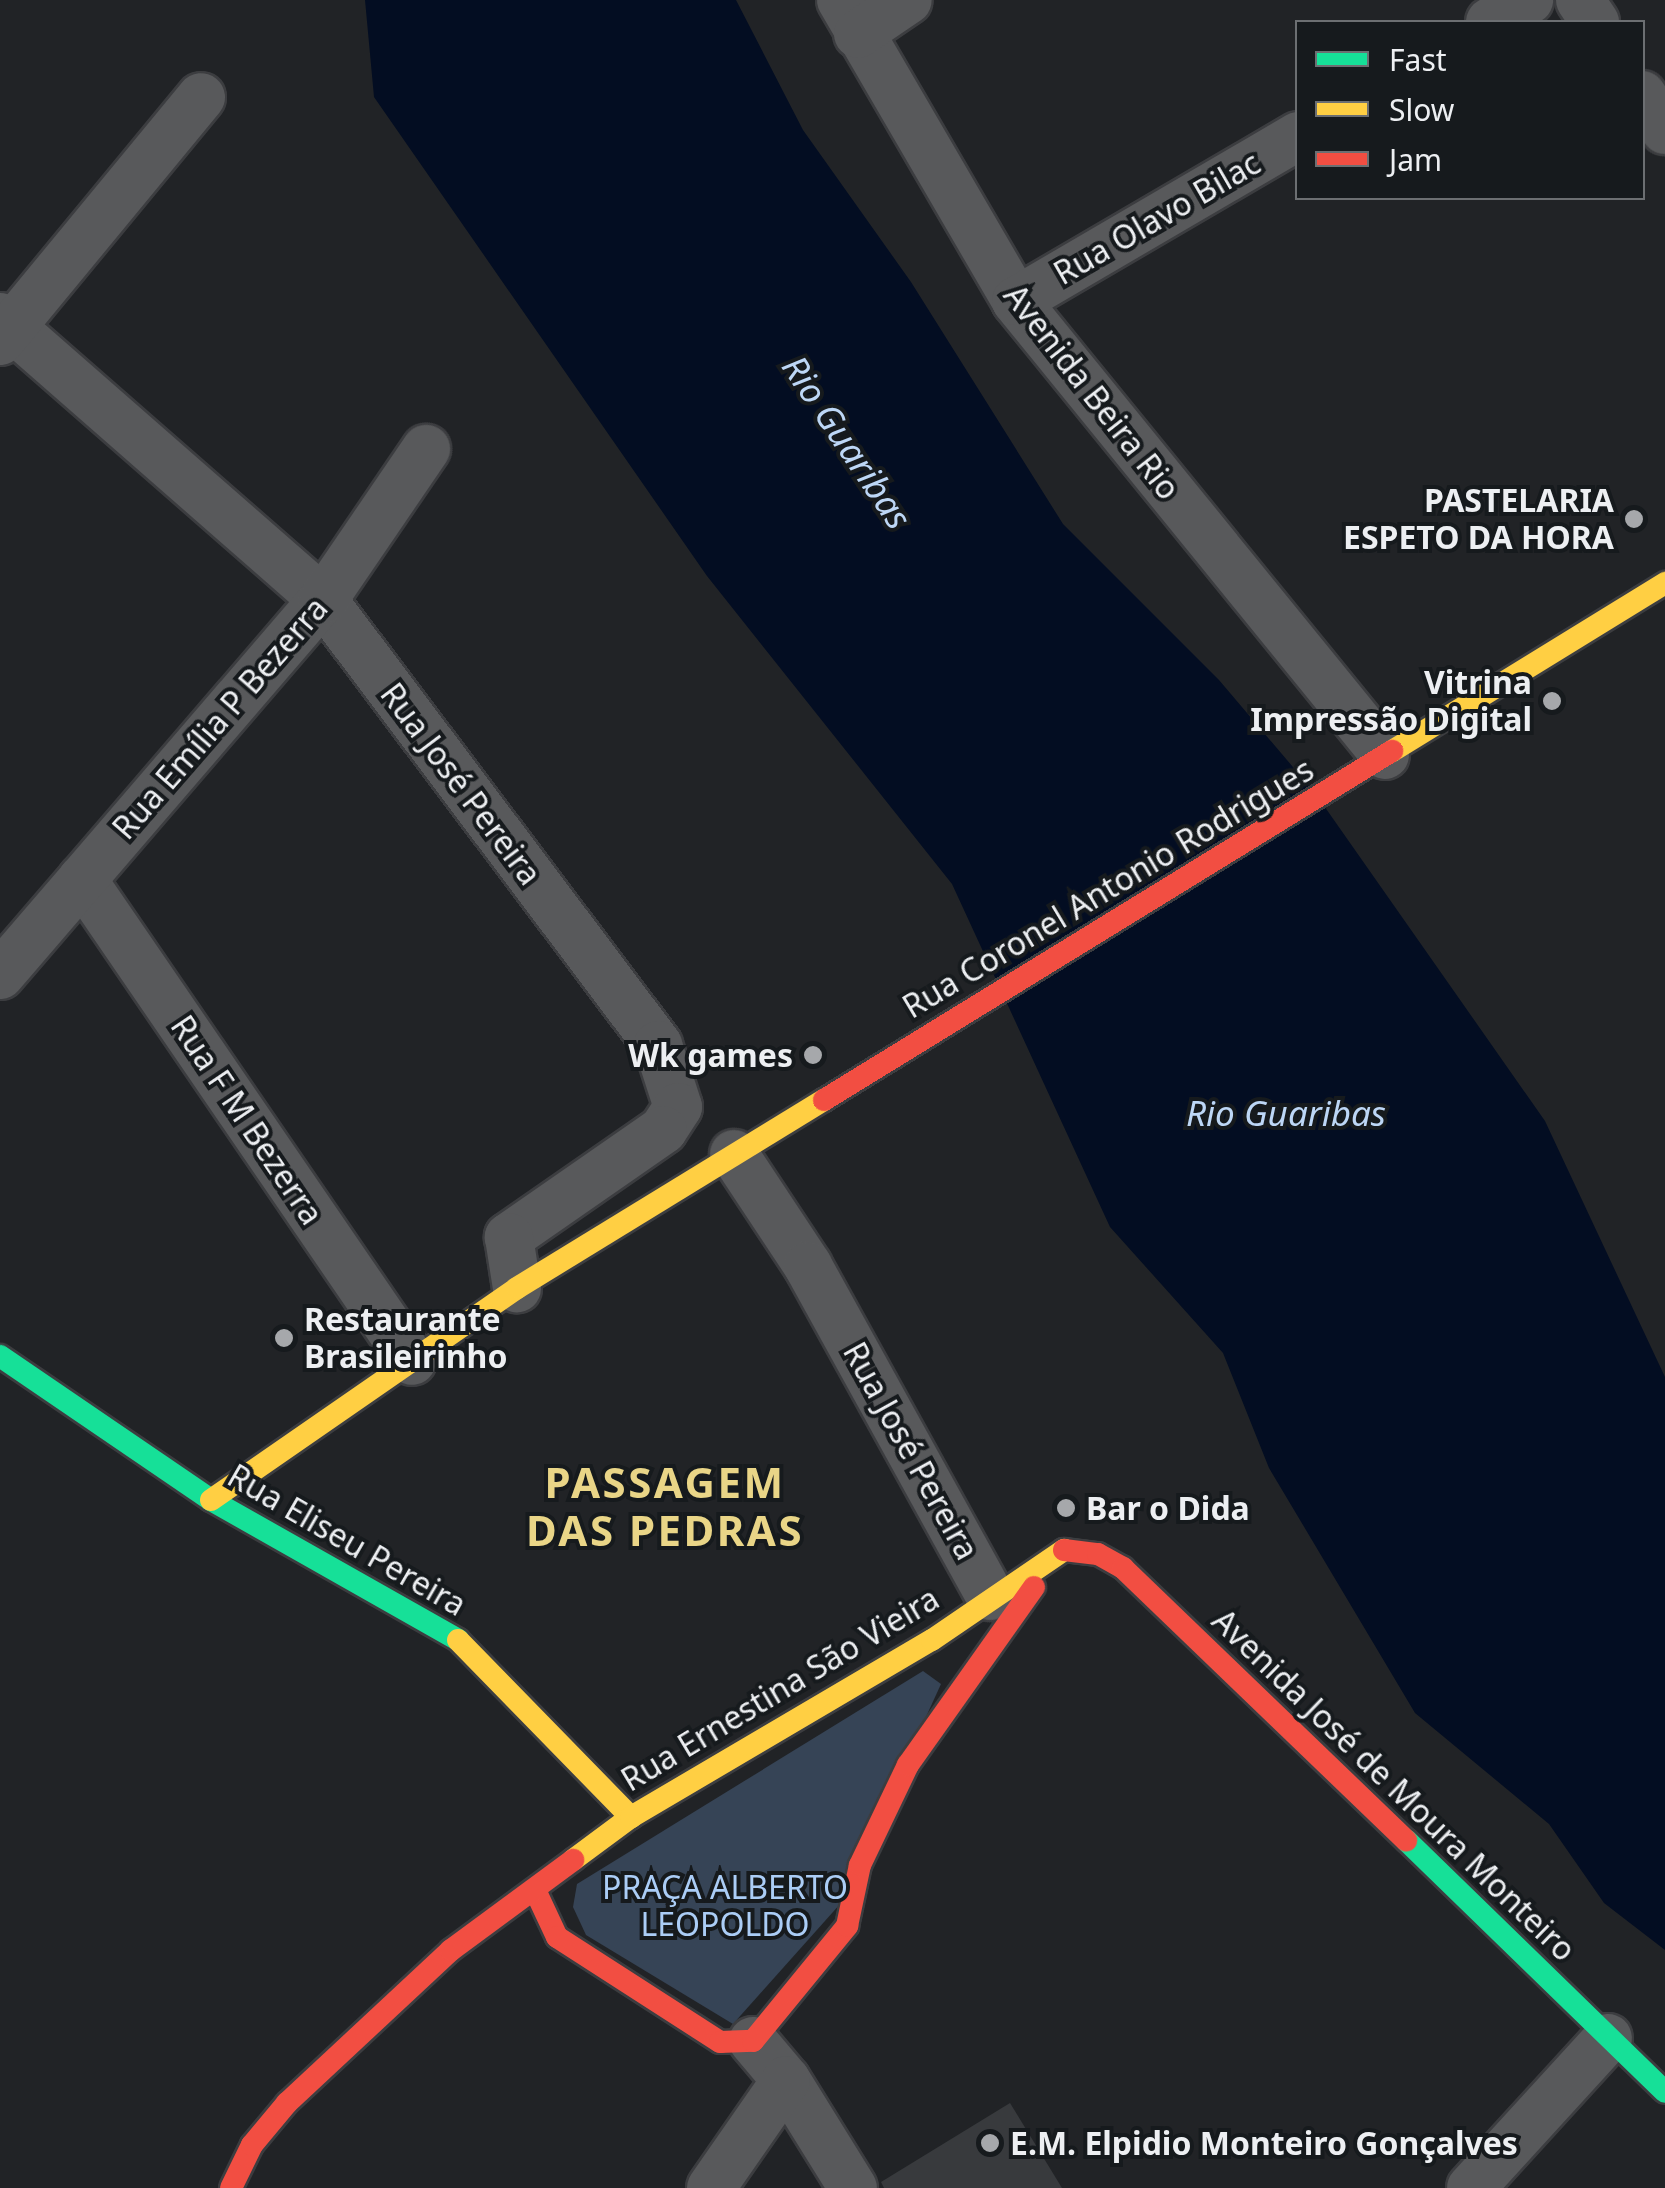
<!DOCTYPE html>
<html>
<head>
<meta charset="utf-8">
<style>
  body { margin:0 }
  #map { position:relative; width:1665px; height:2188px; overflow:hidden; background:#212326; font-family:"Noto Sans",sans-serif }
  div>[style] { position:absolute }
  .green>* { inset:0; background:#364456 }
  .water>* { inset:0; background:#030d22 }
  .building>* { inset:0; background:#383a3d }
  .roads { filter:drop-shadow(2px 0 #3c3d40) drop-shadow(-2px 0 #3c3d40) drop-shadow(0 2px #3c3d40) drop-shadow(0 -2px #3c3d40) }
  .street>* { height:48px; margin:-24px; padding:0 24px; transform-origin:24px; border-radius:24px; background:#58595b }
  .fast>* { height:22px; margin:-11px; padding:0 11px; transform-origin:11px; border-radius:11px; background:#16e098 }
  .slow>* { height:22px; margin:-11px; padding:0 11px; transform-origin:11px; border-radius:11px; background:#ffcf43 }
  .jam>* { height:22px; margin:-11px; padding:0 11px; transform-origin:11px; border-radius:11px; background:#f24e42 }
  .dots>* { width:28px; height:28px; translate:-50% -50%; box-sizing:border-box; border:5px solid #161a1d; border-radius:50% }
  span { translate:-50% -50%; white-space:nowrap; text-align:center; line-height:1.15; -webkit-text-stroke:8px #161a1d; paint-order:stroke }
  .street-label { font-size:32px; color:#edeff2 }
  .poi-label { font-size:32px; color:#edeff2; font-weight:700 }
  .right { translate:-100% -50%; text-align:right }
  .left { translate:0 -50%; text-align:left }
  .park-label { font-size:32px; color:#abcdf6 }
  .water-label { font-size:35px; color:#bdd7f6; font-style:italic }
  .district-label { font-size:42px; color:#e9d587; font-weight:700; letter-spacing:2.5px }
  .legend { position:absolute; left:1295px; top:20px; width:350px; height:180px; box-sizing:border-box; background:#161a1d; border:2px solid #6c6f72; margin:0; padding:12px 18px; list-style:none; font-size:30px; color:#edeff2 }
  .legend li { display:flex; align-items:center; gap:20px; height:50px }
  .legend b { width:50px; border:2px solid #6c6f72 }
</style>
</head>
<body>
<div id="map">
  <div class="green">
    <div style="clip-path:polygon(923px 1671px,941px 1684px,841px 1903px,733px 2024px,586px 1935px,573px 1907px,577px 1884px)"></div>
  </div>
  <div class="water">
    <div style="clip-path:polygon(365px 0,736px 0,803px 130px,911px 282px,1063px 524px,1219px 680px,1315px 793px,1545px 1121px,1665px 1377px,1665px 1950px,1604px 1903px,1549px 1824px,1415px 1713px,1269px 1468px,1223px 1353px,1110px 1227px,952px 884px,707px 576px,374px 97px)"></div>
  </div>
  <div class="building">
    <div style="clip-path:polygon(1010px 2103px,1062px 2188px,884px 2188px,881px 2182px)"></div>
  </div>
  <div class="roads">
    <div class="street">
      <div style="left:841px;top:0;width:348px;rotate:59.8deg"></div>
      <div style="left:1016px;top:301px;width:585px;rotate:50.9deg"></div>
      <div style="left:1580px;top:0;width:27px;rotate:56deg"></div>
      <div style="left:1490px;top:22px;width:45px;rotate:-29.4deg"></div>
      <div style="left:858px;top:34px;width:60px;rotate:-34.2deg"></div>
      <div style="left:1642px;top:95px;width:42px;rotate:56.7deg"></div>
      <div style="left:1016px;top:301px;width:327px;rotate:-30.3deg"></div>
      <div style="left:0;top:317px;width:429px;rotate:41.2deg"></div>
      <div style="left:323px;top:600px;width:557px;rotate:53.03deg"></div>
      <div style="left:658px;top:1045px;width:65px;rotate:72.1deg"></div>
      <div style="left:678px;top:1107px;width:27px;rotate:123deg"></div>
      <div style="left:663px;top:1130px;width:188px;rotate:145.2deg"></div>
      <div style="left:509px;top:1237px;width:52px;rotate:81.1deg"></div>
      <div style="left:0;top:341px;width:316px;rotate:-50.5deg"></div>
      <div style="left:82px;top:879px;width:584px;rotate:55.6deg"></div>
      <div style="left:0;top:975px;width:495px;rotate:-49.3deg"></div>
      <div style="left:323px;top:600px;width:183px;rotate:-55.7deg"></div>
      <div style="left:734px;top:1154px;width:134px;rotate:56.5deg"></div>
      <div style="left:808px;top:1266px;width:377px;rotate:61.1deg"></div>
      <div style="left:753px;top:2041px;width:51px;rotate:49.8deg"></div>
      <div style="left:786px;top:2080px;width:127px;rotate:58.2deg"></div>
      <div style="left:711px;top:2188px;width:131px;rotate:-55.2deg"></div>
      <div style="left:1471px;top:2188px;width:203px;rotate:-47.6deg"></div>
    </div>
    <div class="fast">
      <div style="left:0;top:1356px;width:255px;rotate:34.3deg"></div>
      <div style="left:211px;top:1500px;width:284px;rotate:29.5deg"></div>
      <div style="left:1406px;top:1840px;width:361px;rotate:44.2deg"></div>
    </div>
    <div class="slow">
      <div style="left:1392px;top:751px;width:321px;rotate:-31.6deg"></div>
      <div style="left:211px;top:1500px;width:372px;rotate:-34.7deg"></div>
      <div style="left:517px;top:1288px;width:360px;rotate:-31.5deg"></div>
      <div style="left:458px;top:1640px;width:248px;rotate:45.7deg"></div>
      <div style="left:573px;top:1860px;width:72px;rotate:-36.6deg"></div>
      <div style="left:631px;top:1817px;width:349px;rotate:-30.5deg"></div>
      <div style="left:932px;top:1640px;width:160px;rotate:-34.3deg"></div>
    </div>
    <div class="jam">
      <div style="left:824px;top:1100px;width:667px;rotate:-31.57deg"></div>
      <div style="left:1064px;top:1550px;width:34px;rotate:7deg"></div>
      <div style="left:1098px;top:1554px;width:29px;rotate:29deg"></div>
      <div style="left:1123px;top:1568px;width:393px;rotate:43.9deg"></div>
      <div style="left:535px;top:1890px;width:52px;rotate:64.9deg"></div>
      <div style="left:557px;top:1937px;width:194px;rotate:32.8deg"></div>
      <div style="left:720px;top:2042px;width:33px;rotate:-2deg"></div>
      <div style="left:753px;top:2041px;width:149px;rotate:-50.7deg"></div>
      <div style="left:847px;top:1926px;width:62px;rotate:-78deg"></div>
      <div style="left:860px;top:1865px;width:111px;rotate:-64.4deg"></div>
      <div style="left:908px;top:1765px;width:218px;rotate:-54.7deg"></div>
      <div style="left:231px;top:2188px;width:48px;rotate:-64deg"></div>
      <div style="left:252px;top:2145px;width:55px;rotate:-50.2deg"></div>
      <div style="left:287px;top:2103px;width:224px;rotate:-43deg"></div>
      <div style="left:451px;top:1950px;width:152px;rotate:-36.4deg"></div>
    </div>
  </div>
  <div class="dots">
    <div style="left:1634px;top:519px;background:#a6a8ab"></div>
    <div style="left:1552px;top:701px;background:#a6a8ab"></div>
    <div style="left:813px;top:1055px;background:#a6a8ab"></div>
    <div style="left:284px;top:1338px;background:#a6a8ab"></div>
    <div style="left:1066px;top:1508px;background:#a6a8ab"></div>
    <div style="left:990px;top:2143px;background:#a6a8ab"></div>
  </div>
  <div class="street-label">
    <span style="left:1157px;top:218px;rotate:-30deg">Rua Olavo Bilac</span>
    <span style="left:1092px;top:392px;rotate:52deg">Avenida Beira Rio</span>
    <span style="left:220px;top:718px;rotate:-49deg">Rua Emília P Bezerra</span>
    <span style="left:461px;top:784px;rotate:53deg">Rua José Pereira</span>
    <span style="left:1108px;top:888px;rotate:-31deg">Rua Coronel Antonio Rodrigues</span>
    <span style="left:247px;top:1120px;rotate:56deg">Rua F M Bezerra</span>
    <span style="left:911px;top:1451px;rotate:61deg">Rua José Pereira</span>
    <span style="left:347px;top:1540px;rotate:30deg">Rua Eliseu Pereira</span>
    <span style="left:780px;top:1689px;rotate:-31deg">Rua Ernestina São Vieira</span>
    <span style="left:1394px;top:1785px;rotate:44deg">Avenida José de Moura Monteiro</span>
  </div>
  <div class="poi-label">
    <span class="right" style="left:1614px;top:519px">PASTELARIA<br>ESPETO DA HORA</span>
    <span class="right" style="left:1532px;top:701px">Vitrina<br>Impressão Digital</span>
    <span class="right" style="left:793px;top:1055px">Wk games</span>
    <span class="left" style="left:304px;top:1338px">Restaurante<br>Brasileirinho</span>
    <span class="left" style="left:1086px;top:1508px">Bar o Dida</span>
    <span class="left" style="left:1010px;top:2143px">E.M. Elpidio Monteiro Gonçalves</span>
  </div>
  <div class="park-label">
    <span style="left:725px;top:1906px">PRAÇA ALBERTO<br>LEOPOLDO</span>
  </div>
  <div class="water-label">
    <span style="left:847px;top:442px;rotate:56deg">Rio Guaribas</span>
    <span style="left:1286px;top:1113px">Rio Guaribas</span>
  </div>
  <div class="district-label">
    <span style="left:665px;top:1506px">PASSAGEM<br>DAS PEDRAS</span>
  </div>
  <ul class="legend">
  <li><b style="height:12px;background:#16e098"></b>Fast</li>
  <li><b style="height:12px;background:#ffcf43"></b>Slow</li>
  <li><b style="height:12px;background:#f24e42"></b>Jam</li>
  </ul>
</div>
</body>
</html>
